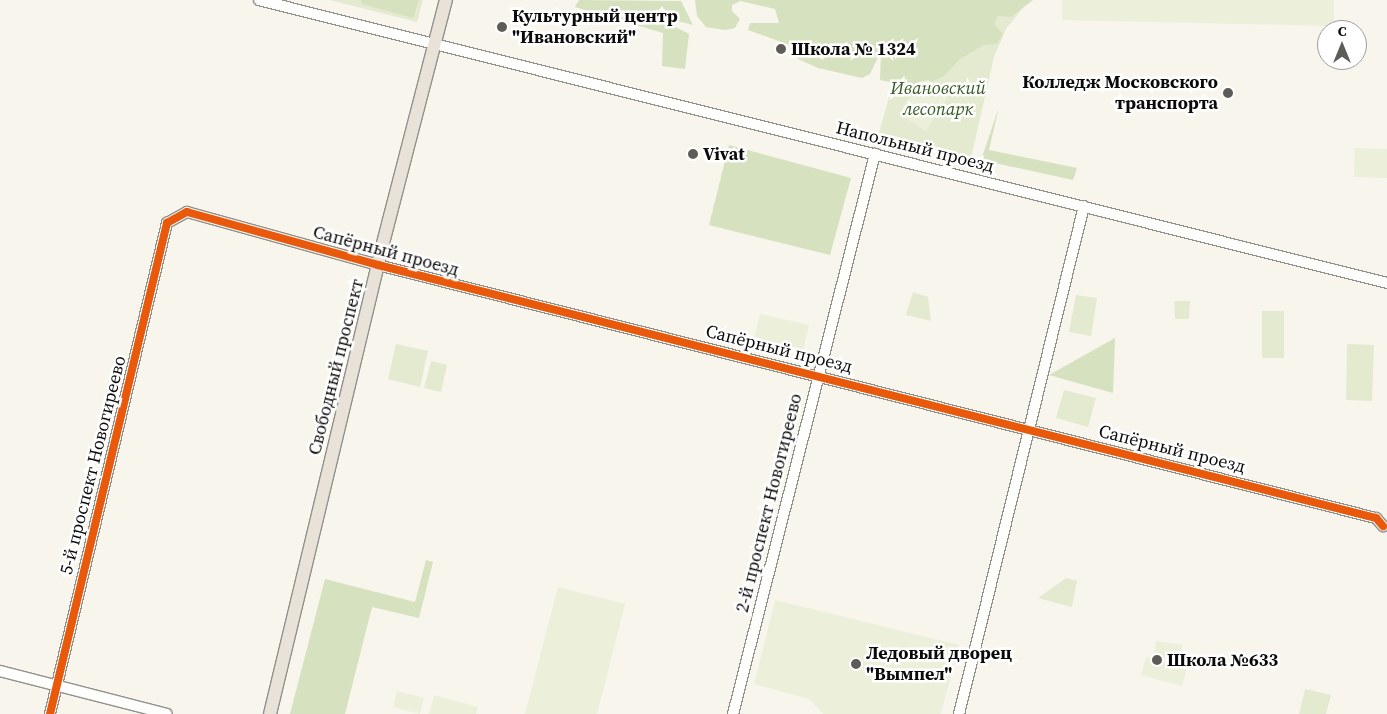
<!DOCTYPE html>
<html>
<head>
<meta charset="utf-8">
<style>
  body { margin:0 }
  #map { position:relative; width:1387px; height:714px; overflow:hidden; background:#f8f5ed; font-family:"Source Serif 4",serif }
  div>[style] { position:absolute }
  .green>* { inset:0; background:#e4ead0 }
  .forest>* { inset:0; background:#d6e1bf }
  .pitch>* { inset:0; background:#ecefd9 }
  .roads { filter:drop-shadow(1px 0 #91908c) drop-shadow(-1px 0 #91908c) drop-shadow(0 1px #91908c) drop-shadow(0 -1px #91908c) }
  .minor>* { height:10px; margin:-5px; padding:0 5px; transform-origin:5px; border-radius:5px; background:#fefefc }
  .major>* { height:12px; margin:-6px; padding:0 6px; transform-origin:6px; border-radius:6px; background:#e8e2d9 }
  .cycleway>* { height:8px; margin:-4px; padding:0 4px; transform-origin:4px; border-radius:4px; background:#e8590c }
  .dots>* { width:14px; height:14px; translate:-50% -50%; box-sizing:border-box; border:2px solid #fff; border-radius:50% }
  span { translate:-50% -50%; white-space:nowrap; text-align:center; line-height:1.15; -webkit-text-stroke:5px #fff; paint-order:stroke }
  .poi-label { font-size:18px; color:#0a0a0a; font-weight:700 }
  .left { translate:0 -50%; text-align:left }
  .right { translate:-100% -50%; text-align:right }
  .park-label { font-size:18px; color:#365823; font-style:italic }
  .street-label { font-size:18px; color:#0a0a0a }
  .north { position:absolute; left:1317px; top:20px; width:50px; height:50px; box-sizing:border-box; background:#fff; border:1px solid #9d9d9d; border-radius:50%; rotate:0deg; font-size:14px; font-weight:700; line-height:20px; text-align:center; color:#0a0a0a }
  .north::after { content:''; display:block; margin:auto; width:18px; height:22px; background:#5d5c59; clip-path:polygon(50% 0,100% 100%,50% 72%,0 100%) }
</style>
</head>
<body>
<div id="map">
  <div class="green">
    <div style="clip-path:polygon(330px 0,423px 0,417px 22px)"></div>
    <div style="clip-path:polygon(1028px 1px,1006px 29px,994px 57px,971px 158px,878px 136px,904px 45px)"></div>
    <div style="clip-path:polygon(913px 292px,928px 297px,931px 321px,906px 315px)"></div>
    <div style="clip-path:polygon(1076px 295px,1097px 298px,1091px 336px,1069px 332px)"></div>
    <div style="clip-path:polygon(1174px 301px,1190px 301px,1189px 319px,1175px 319px)"></div>
    <div style="clip-path:polygon(1262px 311px,1284px 311px,1284px 358px,1262px 358px)"></div>
    <div style="clip-path:polygon(396px 344px,428px 351px,420px 387px,388px 379px)"></div>
    <div style="clip-path:polygon(1347px 344px,1374px 345px,1372px 401px,1346px 400px)"></div>
    <div style="clip-path:polygon(431px 361px,447px 365px,441px 392px,424px 388px)"></div>
    <div style="clip-path:polygon(1064px 390px,1096px 398px,1088px 427px,1056px 418px)"></div>
    <div style="clip-path:polygon(1066px 578px,1077px 581px,1072px 607px,1038px 598px)"></div>
    <div style="clip-path:polygon(1305px 689px,1331px 695px,1326px 714px,1299px 714px)"></div>
  </div>
  <div class="forest">
    <div style="clip-path:polygon(361px 0,419px 0,413px 18px,362px 4px)"></div>
    <div style="clip-path:polygon(579px 0,681px 1px,693px 25px,646px 13px,640px 17px,672px 25px,689px 34px,685px 69px,662px 66px,663px 33px,575px 7px)"></div>
    <div style="clip-path:polygon(695px 0,1033px 0,1011px 17px,998px 16px,994px 24px,1003px 34px,997px 44px,984px 45px,960px 59px,944px 76px,926px 84px,904px 85px,880px 80px,881px 51px,870px 74px,862px 78px,818px 68px,798px 59px,792px 46px,748px 30px,750px 23px,779px 23px,775px 9px,740px 1px,732px 5px,732px 11px,740px 19px,735px 28px,725px 30px,706px 27px,697px 16px)"></div>
    <div style="clip-path:polygon(999px 107px,989px 150px,1077px 168px,1073px 180px,981px 160px)"></div>
    <div style="clip-path:polygon(729px 145px,851px 178px,830px 255px,709px 225px)"></div>
    <div style="clip-path:polygon(1115px 338px,1113px 393px,1049px 375px)"></div>
    <div style="clip-path:polygon(426px 560px,433px 562px,419px 618px,372px 607px,345px 714px,290px 714px,325px 579px,415px 602px)"></div>
  </div>
  <div class="pitch">
    <div style="clip-path:polygon(1062px 0,1334px 0,1334px 26px,1062px 20px)"></div>
    <div style="clip-path:polygon(928px 80px,950px 94px,926px 131px,903px 116px,903px 107px,919px 82px)"></div>
    <div style="clip-path:polygon(1355px 148px,1387px 149px,1387px 178px,1354px 177px)"></div>
    <div style="clip-path:polygon(760px 314px,809px 325px,803px 351px,754px 339px)"></div>
    <div style="clip-path:polygon(558px 587px,625px 604px,597px 714px,525px 714px)"></div>
    <div style="clip-path:polygon(775px 600px,959px 645px,941px 714px,823px 714px,809px 699px,754px 684px)"></div>
    <div style="clip-path:polygon(1156px 641px,1182px 645px,1180px 661px,1154px 656px)"></div>
    <div style="clip-path:polygon(1146px 657px,1187px 668px,1182px 686px,1141px 675px)"></div>
    <div style="clip-path:polygon(397px 691px,424px 698px,420px 714px,393px 707px)"></div>
    <div style="clip-path:polygon(434px 695px,478px 707px,476px 714px,429px 714px)"></div>
  </div>
  <div class="roads">
    <div class="minor">
      <div style="left:259px;top:0;width:1163px;rotate:14.08deg"></div>
      <div style="left:0;top:671px;width:172px;rotate:14.4deg"></div>
      <div style="left:50px;top:714px;width:505px;rotate:-76.6deg"></div>
      <div style="left:167px;top:223px;width:23px;rotate:-29deg"></div>
      <div style="left:187px;top:212px;width:198px;rotate:15.5deg"></div>
      <div style="left:378px;top:265px;width:1030px;rotate:14.23deg"></div>
      <div style="left:1376px;top:518px;width:11px;rotate:49deg"></div>
      <div style="left:733px;top:714px;width:578px;rotate:-75.77deg"></div>
      <div style="left:959px;top:714px;width:523px;rotate:-76.18deg"></div>
    </div>
    <div class="major">
      <div style="left:270px;top:714px;width:480px;rotate:-76.5deg"></div>
      <div style="left:382px;top:247px;width:255px;rotate:-75.5deg"></div>
    </div>
  </div>
  <div class="cycleway">
    <div style="left:50px;top:714px;width:505px;rotate:-76.6deg"></div>
    <div style="left:167px;top:223px;width:23px;rotate:-29deg"></div>
    <div style="left:187px;top:212px;width:198px;rotate:15.5deg"></div>
    <div style="left:378px;top:265px;width:1030px;rotate:14.23deg"></div>
    <div style="left:1376px;top:518px;width:11px;rotate:49deg"></div>
  </div>
  <div class="dots">
    <div style="left:502px;top:27px;background:#5d5c59"></div>
    <div style="left:781px;top:49px;background:#5d5c59"></div>
    <div style="left:1228px;top:93px;background:#5d5c59"></div>
    <div style="left:693px;top:154px;background:#5d5c59"></div>
    <div style="left:1157px;top:660px;background:#5d5c59"></div>
    <div style="left:856px;top:664px;background:#5d5c59"></div>
  </div>
  <div class="poi-label">
    <span class="left" style="left:512px;top:27px">Культурный центр<br>"Ивановский"</span>
    <span class="left" style="left:791px;top:49px">Школа № 1324</span>
    <span class="right" style="left:1218px;top:93px">Колледж Московского<br>транспорта</span>
    <span class="left" style="left:703px;top:154px">Vivat</span>
    <span class="left" style="left:866px;top:664px">Ледовый дворец<br>"Вымпел"</span>
    <span class="left" style="left:1167px;top:660px">Школа №633</span>
  </div>
  <div class="park-label">
    <span style="left:938px;top:99px">Ивановский<br>лесопарк</span>
  </div>
  <div class="street-label">
    <span style="left:915px;top:147px;rotate:14deg">Напольный проезд</span>
    <span style="left:386px;top:251px;rotate:15deg">Сапёрный проезд</span>
    <span style="left:779px;top:349px;rotate:14deg">Сапёрный проезд</span>
    <span style="left:336px;top:367px;rotate:-76deg">Свободный проспект</span>
    <span style="left:1172px;top:449px;rotate:14deg">Сапёрный проезд</span>
    <span style="left:93px;top:465px;rotate:-76deg">5-й проспект Новогиреево</span>
    <span style="left:769px;top:503px;rotate:-76deg">2-й проспект Новогиреево</span>
  </div>
  <div class="north">С</div>
</div>
</body>
</html>
